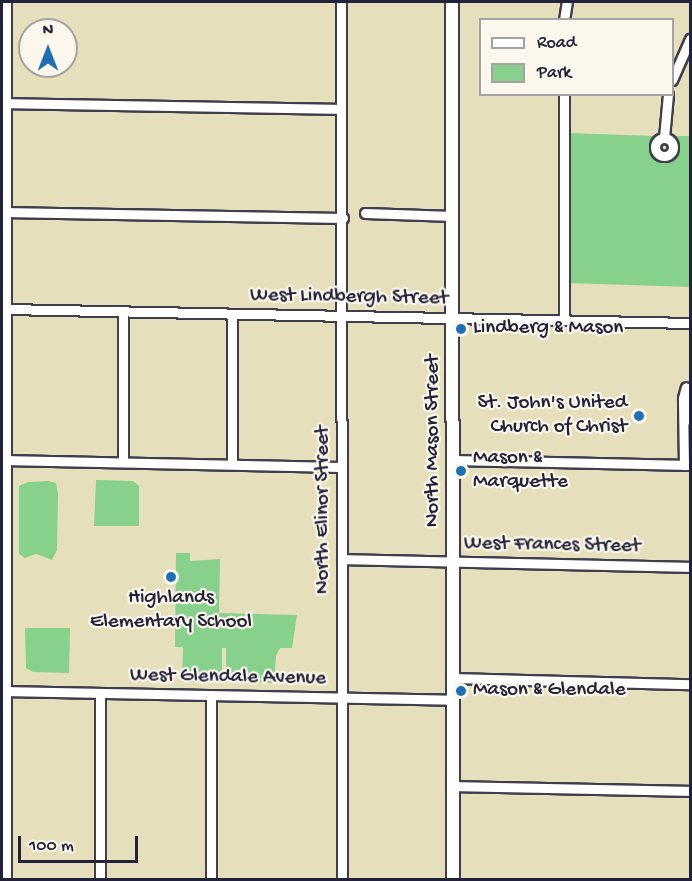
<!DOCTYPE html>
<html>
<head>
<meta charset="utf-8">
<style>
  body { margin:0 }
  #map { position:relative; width:692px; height:881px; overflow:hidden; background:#e6dfbb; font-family:"Gochi Hand",sans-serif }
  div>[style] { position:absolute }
  .green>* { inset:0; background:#87d18d }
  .roads { filter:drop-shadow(2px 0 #3f3e4e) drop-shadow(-2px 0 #3f3e4e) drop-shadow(0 2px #3f3e4e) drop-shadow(0 -2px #3f3e4e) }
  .minor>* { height:9px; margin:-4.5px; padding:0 4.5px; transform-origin:4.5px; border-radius:4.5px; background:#fff }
  .minor>.ring { margin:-4.5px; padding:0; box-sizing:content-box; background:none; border:9px solid #fff; border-radius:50% }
  .major>* { height:12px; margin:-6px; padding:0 6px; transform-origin:6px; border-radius:6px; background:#fff }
  .dots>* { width:16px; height:16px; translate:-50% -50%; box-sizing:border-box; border:3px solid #fbf7ec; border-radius:50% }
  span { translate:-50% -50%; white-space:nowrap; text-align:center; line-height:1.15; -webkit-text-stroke:4.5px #fbf7ec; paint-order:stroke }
  .street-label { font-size:21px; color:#22223b }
  .poi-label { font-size:21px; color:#22223b }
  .left { translate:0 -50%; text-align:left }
  .right { translate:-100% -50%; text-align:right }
  .frame { position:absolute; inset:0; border:3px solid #22223b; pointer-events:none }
  .legend { position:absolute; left:479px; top:18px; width:195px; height:78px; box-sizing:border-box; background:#fbf7ec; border:2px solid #a4a2a5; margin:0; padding:8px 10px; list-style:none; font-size:18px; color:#22223b }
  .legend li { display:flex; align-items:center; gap:12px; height:30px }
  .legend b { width:30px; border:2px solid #a4a2a5 }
  .north { position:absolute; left:18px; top:18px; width:60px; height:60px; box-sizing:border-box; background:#fbf7ec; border:2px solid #a4a2a5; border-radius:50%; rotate:0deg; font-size:16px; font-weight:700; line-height:24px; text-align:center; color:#22223b }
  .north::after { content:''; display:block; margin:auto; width:21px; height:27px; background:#1f6fb2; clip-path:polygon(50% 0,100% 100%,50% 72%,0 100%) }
  .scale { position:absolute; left:18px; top:836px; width:120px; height:27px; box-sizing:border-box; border:3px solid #22223b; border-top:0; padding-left:8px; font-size:18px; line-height:21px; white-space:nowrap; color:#22223b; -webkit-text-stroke:4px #fbf7ec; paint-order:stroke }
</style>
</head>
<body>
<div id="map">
  <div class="green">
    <div style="clip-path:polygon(568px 133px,655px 136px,651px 142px,651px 150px,655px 157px,664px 160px,671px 158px,677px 150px,676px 141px,672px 136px,690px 136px,690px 287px,568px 283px)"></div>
    <div style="clip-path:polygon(96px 480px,133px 481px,139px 486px,139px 526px,94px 526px)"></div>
    <div style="clip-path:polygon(48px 481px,56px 483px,58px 494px,57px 550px,52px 560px,36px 554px,25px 558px,19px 554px,19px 486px,28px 482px)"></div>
    <div style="clip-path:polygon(176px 553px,190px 553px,190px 561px,220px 559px,219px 613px,297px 615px,292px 648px,280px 648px,276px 656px,274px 683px,226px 682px,226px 648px,222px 648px,222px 682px,182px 682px,183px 647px,175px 647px)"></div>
    <div style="clip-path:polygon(25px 628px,70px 628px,69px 673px,33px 672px,26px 668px)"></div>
  </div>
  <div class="roads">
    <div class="minor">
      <div style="left:6px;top:2px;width:878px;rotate:90deg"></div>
      <div style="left:341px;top:2px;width:878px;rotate:89.93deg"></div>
      <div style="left:564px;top:20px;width:18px;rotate:-81deg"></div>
      <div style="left:672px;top:80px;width:45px;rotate:-66.3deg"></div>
      <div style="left:564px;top:94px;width:226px;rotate:90deg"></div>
      <div style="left:2px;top:103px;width:339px;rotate:1deg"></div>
      <div style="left:664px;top:138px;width:44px;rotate:-84.8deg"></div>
      <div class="ring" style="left:655px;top:138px;width:9px;height:9px"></div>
      <div style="left:2px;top:212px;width:341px;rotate:1deg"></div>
      <div style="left:365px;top:213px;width:88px;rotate:2deg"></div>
      <div style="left:6px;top:309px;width:684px;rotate:1.17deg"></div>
      <div style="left:684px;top:422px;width:13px;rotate:-63deg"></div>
      <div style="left:690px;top:410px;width:22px;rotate:-98deg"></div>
      <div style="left:2px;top:460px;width:339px;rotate:1.2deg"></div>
      <div style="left:453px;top:460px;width:237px;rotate:1.2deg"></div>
      <div style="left:123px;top:462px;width:151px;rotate:-90deg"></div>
      <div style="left:232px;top:464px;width:150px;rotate:-90deg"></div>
      <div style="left:684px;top:465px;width:67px;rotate:-90.9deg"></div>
      <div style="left:683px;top:398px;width:11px;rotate:-75deg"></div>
      <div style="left:342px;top:559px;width:348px;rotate:1.3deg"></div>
      <div style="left:453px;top:678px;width:237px;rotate:1.5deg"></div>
      <div style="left:2px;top:691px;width:451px;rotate:1.1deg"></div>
      <div style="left:100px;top:693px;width:187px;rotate:90deg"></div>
      <div style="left:453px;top:786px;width:237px;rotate:1.2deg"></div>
      <div style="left:211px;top:880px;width:185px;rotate:-90deg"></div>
    </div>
    <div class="major">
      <div style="left:452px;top:2px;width:878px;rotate:89.93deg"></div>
    </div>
  </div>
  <div class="dots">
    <div style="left:461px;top:329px;background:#1f6fb2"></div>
    <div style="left:639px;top:416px;background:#1f6fb2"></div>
    <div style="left:461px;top:471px;background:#1f6fb2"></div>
    <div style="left:171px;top:577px;background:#1f6fb2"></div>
    <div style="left:461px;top:691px;background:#1f6fb2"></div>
  </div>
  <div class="street-label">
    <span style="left:349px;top:298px;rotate:1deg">West Lindbergh Street</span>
    <span style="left:434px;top:441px;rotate:-90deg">North Mason Street</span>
    <span style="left:324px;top:510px;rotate:-90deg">North Elinor Street</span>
    <span style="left:552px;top:546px;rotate:1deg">West Frances Street</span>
    <span style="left:228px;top:678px;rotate:1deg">West Glendale Avenue</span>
  </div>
  <div class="poi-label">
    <span class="left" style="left:473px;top:329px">Lindberg &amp; Mason</span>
    <span class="right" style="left:627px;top:416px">St. John's United<br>Church of Christ</span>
    <span class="left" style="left:473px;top:471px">Mason &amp;<br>Marquette</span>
    <span style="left:171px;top:611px">Highlands<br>Elementary School</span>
    <span class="left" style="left:473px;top:691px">Mason &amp; Glendale</span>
  </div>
  <div class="frame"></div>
  <ul class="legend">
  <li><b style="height:8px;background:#fff"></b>Road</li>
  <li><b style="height:16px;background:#87d18d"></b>Park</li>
  </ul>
  <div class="north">N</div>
  <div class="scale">100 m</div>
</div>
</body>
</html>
